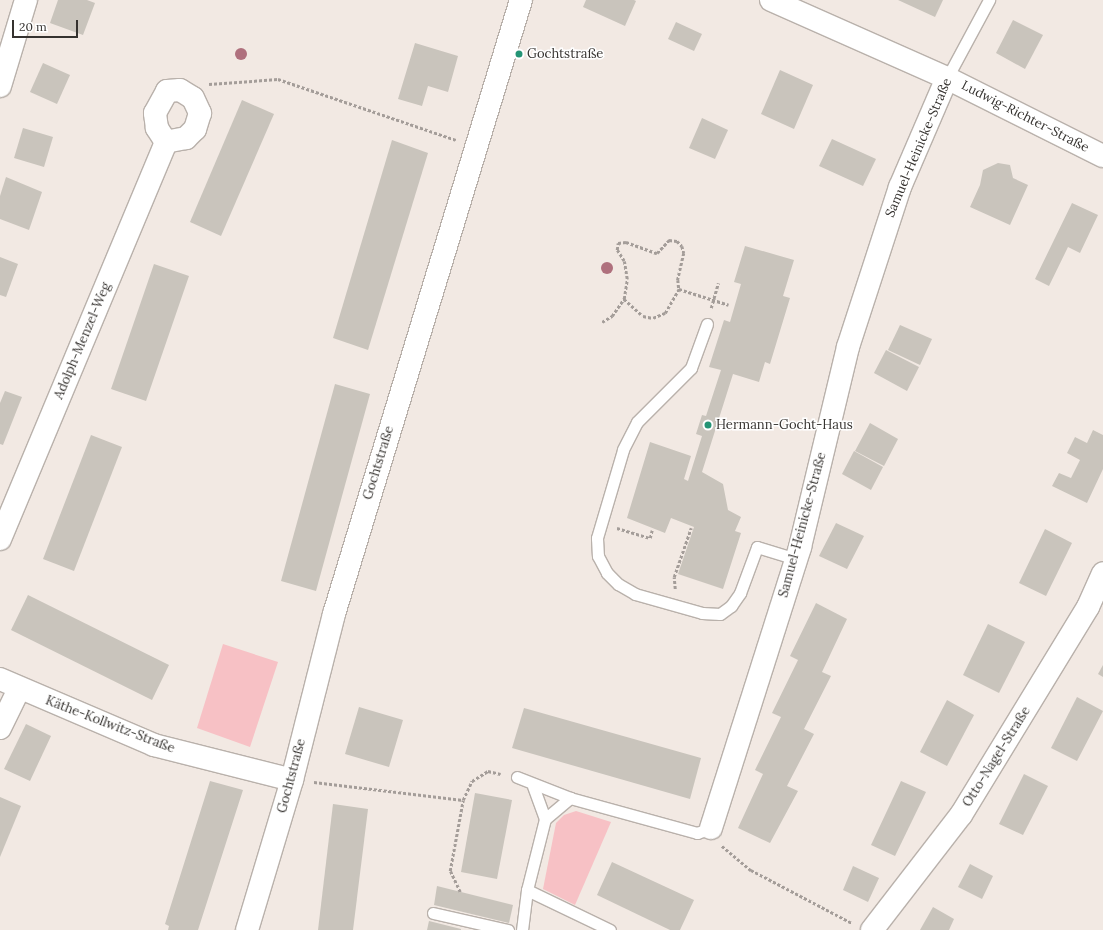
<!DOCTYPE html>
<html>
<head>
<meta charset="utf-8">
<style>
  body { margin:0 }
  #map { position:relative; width:1103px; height:930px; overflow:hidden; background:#f2e9e3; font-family:Lora,serif }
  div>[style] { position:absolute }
  .green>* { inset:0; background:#f7c1c5 }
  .building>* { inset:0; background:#c9c4bc }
  .path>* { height:2.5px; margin-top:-1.25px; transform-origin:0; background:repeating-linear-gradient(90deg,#a49d99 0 3px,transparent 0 5px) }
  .roads { filter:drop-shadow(1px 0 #b9b1ab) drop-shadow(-1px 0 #b9b1ab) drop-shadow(0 1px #b9b1ab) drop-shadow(0 -1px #b9b1ab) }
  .service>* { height:11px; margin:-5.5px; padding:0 5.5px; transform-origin:5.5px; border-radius:5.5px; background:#fff }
  .minor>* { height:22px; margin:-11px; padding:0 11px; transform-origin:11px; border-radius:11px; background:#fff }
  .trees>* { width:12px; height:12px; margin:-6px; border-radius:50%; background:#af707d }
  .dots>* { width:11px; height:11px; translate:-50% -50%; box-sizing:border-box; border:2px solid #fff; border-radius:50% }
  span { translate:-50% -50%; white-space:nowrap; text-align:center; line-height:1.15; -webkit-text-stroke:3px #fff; paint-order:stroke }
  .poi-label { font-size:13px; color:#35322f }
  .left { translate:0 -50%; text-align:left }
  .street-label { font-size:13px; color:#35322f }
  .scale { position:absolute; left:12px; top:20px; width:66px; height:18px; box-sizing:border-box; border:2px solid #35322f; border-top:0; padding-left:5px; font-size:12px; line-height:14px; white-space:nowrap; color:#35322f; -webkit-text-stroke:3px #fff; paint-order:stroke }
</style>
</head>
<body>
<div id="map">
  <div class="green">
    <div style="clip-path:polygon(223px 644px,278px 662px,250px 747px,197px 728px)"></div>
    <div style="clip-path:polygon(576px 811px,611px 822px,575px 905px,543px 889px,556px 823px,564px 815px)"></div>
  </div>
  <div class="building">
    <div style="clip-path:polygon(58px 0,87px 0,95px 3px,83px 35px,50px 23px)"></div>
    <div style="clip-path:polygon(586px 0,634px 0,636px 1px,625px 26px,583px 7px)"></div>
    <div style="clip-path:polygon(898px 0,943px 0,935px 17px)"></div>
    <div style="clip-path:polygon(1013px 20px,1043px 35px,1025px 69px,996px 53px)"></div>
    <div style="clip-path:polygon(676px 22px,702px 34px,694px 51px,668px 39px)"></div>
    <div style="clip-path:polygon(415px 43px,458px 56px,448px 92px,428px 86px,422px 106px,398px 99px)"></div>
    <div style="clip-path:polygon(43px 63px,70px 75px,57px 104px,30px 92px)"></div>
    <div style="clip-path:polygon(780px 70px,813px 85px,794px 129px,761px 114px)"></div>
    <div style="clip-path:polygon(242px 100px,274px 114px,221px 236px,190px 222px)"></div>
    <div style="clip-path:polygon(702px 118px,728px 130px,715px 159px,689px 148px)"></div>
    <div style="clip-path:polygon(23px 128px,53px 137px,44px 167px,14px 158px)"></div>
    <div style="clip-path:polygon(832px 139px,876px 159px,863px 186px,819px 166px)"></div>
    <div style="clip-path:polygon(392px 140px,428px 153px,368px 350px,333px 338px)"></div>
    <div style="clip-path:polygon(998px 163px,1010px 165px,1013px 178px,1028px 185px,1010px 225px,970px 207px,980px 185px,983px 170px)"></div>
    <div style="clip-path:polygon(6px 177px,42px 192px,29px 230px,0 219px,0 196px)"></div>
    <div style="clip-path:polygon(1072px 203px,1098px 215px,1080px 253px,1068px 247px,1049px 286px,1035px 279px)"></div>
    <div style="clip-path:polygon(745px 246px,794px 260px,783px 296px,790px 298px,770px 364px,765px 362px,759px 382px,733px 374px,702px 472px,723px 484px,728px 510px,741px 517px,735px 531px,741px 533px,723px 589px,678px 574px,694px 527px,671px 518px,665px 533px,627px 518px,650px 442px,691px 456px,684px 479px,688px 481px,702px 436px,696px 434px,702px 415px,706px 416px,721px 370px,709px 367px,724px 320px,730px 322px,741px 284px,734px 282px)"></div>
    <div style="clip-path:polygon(0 257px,18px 264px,6px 297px,0 295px)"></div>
    <div style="clip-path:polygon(154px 264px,189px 276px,146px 401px,111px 389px)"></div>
    <div style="clip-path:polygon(900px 325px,932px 339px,920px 365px,888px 350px)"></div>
    <div style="clip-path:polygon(886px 350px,919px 367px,907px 391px,874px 373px)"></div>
    <div style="clip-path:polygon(335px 384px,370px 394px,316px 591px,281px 581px)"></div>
    <div style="clip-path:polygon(5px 391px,22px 397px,3px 445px,0 444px,0 403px)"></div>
    <div style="clip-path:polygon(870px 423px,898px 439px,884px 466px,855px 451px)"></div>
    <div style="clip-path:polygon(1093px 430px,1103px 435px,1103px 469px,1087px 503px,1052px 486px,1059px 473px,1071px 478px,1080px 460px,1067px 453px,1075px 437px,1087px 443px)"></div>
    <div style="clip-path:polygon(91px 435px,122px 447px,74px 571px,43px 559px)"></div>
    <div style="clip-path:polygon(854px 451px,883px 467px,871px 490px,842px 474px)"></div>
    <div style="clip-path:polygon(836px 523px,864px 536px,847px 569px,819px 556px)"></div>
    <div style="clip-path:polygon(1045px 529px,1072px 543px,1046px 596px,1019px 583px)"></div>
    <div style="clip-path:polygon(28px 595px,169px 665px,152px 700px,11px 630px)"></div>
    <div style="clip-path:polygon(816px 603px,847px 619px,822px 672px,831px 676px,804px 729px,814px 734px,787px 786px,798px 791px,770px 843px,738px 828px,763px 774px,755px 770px,781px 717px,772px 713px,798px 660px,790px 656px)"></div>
    <div style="clip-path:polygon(988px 624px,1025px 642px,999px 693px,963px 675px)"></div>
    <div style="clip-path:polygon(1103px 665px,1103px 677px,1098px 674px)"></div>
    <div style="clip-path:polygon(1077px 697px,1103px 711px,1077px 761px,1051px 748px)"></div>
    <div style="clip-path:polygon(947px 700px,974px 715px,947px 766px,920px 752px)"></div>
    <div style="clip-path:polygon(359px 707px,403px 720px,389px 767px,345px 754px)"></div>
    <div style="clip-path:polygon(524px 708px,701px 758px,690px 799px,512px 748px)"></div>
    <div style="clip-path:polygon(26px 724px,51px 736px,30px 781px,4px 769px)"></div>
    <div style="clip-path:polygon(1024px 774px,1048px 786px,1023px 835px,999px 824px)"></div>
    <div style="clip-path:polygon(210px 781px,243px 790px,198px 930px,168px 930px,169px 926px,165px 924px)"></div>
    <div style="clip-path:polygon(901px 781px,926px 792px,895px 856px,871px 845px)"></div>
    <div style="clip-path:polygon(475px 793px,512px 800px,497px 879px,461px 872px)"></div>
    <div style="clip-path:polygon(0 797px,21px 806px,0 857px)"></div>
    <div style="clip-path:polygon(333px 804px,368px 809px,353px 930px,318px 930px)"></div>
    <div style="clip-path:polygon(612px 862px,694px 900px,680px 930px,670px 930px,597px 895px)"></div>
    <div style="clip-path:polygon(970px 864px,993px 876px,982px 899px,958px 887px)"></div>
    <div style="clip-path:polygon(853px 866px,879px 878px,868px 902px,843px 890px)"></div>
    <div style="clip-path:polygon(437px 886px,513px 905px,509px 923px,434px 905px)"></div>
    <div style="clip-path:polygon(933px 907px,954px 919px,949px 930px,920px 930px)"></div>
    <div style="clip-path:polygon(429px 921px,461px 929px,461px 930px,427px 930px)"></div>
  </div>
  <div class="path">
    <div style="left:209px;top:84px;width:69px;rotate:-4.1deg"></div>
    <div style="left:278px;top:79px;width:188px;rotate:18.9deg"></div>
    <div style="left:624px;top:299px;width:25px;rotate:42deg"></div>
    <div style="left:643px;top:316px;width:10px;rotate:11deg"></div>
    <div style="left:653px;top:318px;width:13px;rotate:-23deg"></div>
    <div style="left:665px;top:313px;width:28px;rotate:-60deg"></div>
    <div style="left:711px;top:308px;width:26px;rotate:-74deg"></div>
    <div style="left:602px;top:322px;width:12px;rotate:-31deg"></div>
    <div style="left:612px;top:316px;width:21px;rotate:-55deg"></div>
    <div style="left:624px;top:299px;width:20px;rotate:-81deg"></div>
    <div style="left:627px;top:279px;width:18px;rotate:-99deg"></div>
    <div style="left:624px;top:261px;width:13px;rotate:-122deg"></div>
    <div style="left:617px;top:250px;width:7px;rotate:-82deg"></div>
    <div style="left:618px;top:243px;width:8px;rotate:-7deg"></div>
    <div style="left:626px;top:242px;width:33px;rotate:20deg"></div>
    <div style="left:657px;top:253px;width:18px;rotate:-47deg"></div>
    <div style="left:669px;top:240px;width:8px;rotate:7deg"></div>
    <div style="left:677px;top:241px;width:7px;rotate:45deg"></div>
    <div style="left:682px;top:246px;width:7px;rotate:74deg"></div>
    <div style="left:684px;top:253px;width:28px;rotate:103deg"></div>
    <div style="left:678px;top:280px;width:9px;rotate:84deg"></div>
    <div style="left:679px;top:289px;width:52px;rotate:17.7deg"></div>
    <div style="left:617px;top:528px;width:34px;rotate:17deg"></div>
    <div style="left:650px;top:538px;width:8px;rotate:-76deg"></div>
    <div style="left:675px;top:589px;width:12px;rotate:-95deg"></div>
    <div style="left:674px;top:577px;width:52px;rotate:-70.9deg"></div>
    <div style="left:314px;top:782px;width:150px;rotate:6.9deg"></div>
    <div style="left:463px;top:800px;width:21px;rotate:-65deg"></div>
    <div style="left:472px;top:781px;width:19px;rotate:-32deg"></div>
    <div style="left:488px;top:771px;width:13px;rotate:13deg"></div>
    <div style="left:722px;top:846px;width:38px;rotate:40deg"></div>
    <div style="left:751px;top:870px;width:114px;rotate:27.7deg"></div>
    <div style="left:460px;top:892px;width:23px;rotate:-115deg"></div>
    <div style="left:450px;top:871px;width:72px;rotate:-79.6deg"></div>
  </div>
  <div class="roads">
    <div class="service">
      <div style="left:947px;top:78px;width:89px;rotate:-61.7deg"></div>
      <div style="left:707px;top:324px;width:47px;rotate:110deg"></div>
      <div style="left:691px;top:368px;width:76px;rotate:135deg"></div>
      <div style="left:637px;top:422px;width:31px;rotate:117deg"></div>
      <div style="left:623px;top:450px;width:92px;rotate:106.5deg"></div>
      <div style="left:597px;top:538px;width:18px;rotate:87deg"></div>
      <div style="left:598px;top:556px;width:19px;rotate:62deg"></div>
      <div style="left:607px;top:573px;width:16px;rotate:45deg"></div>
      <div style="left:618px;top:584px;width:20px;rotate:30deg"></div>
      <div style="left:635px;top:594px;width:70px;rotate:15.8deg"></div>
      <div style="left:702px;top:613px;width:18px;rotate:3deg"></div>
      <div style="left:720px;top:614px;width:14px;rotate:-36deg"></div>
      <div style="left:731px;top:606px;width:16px;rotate:-55deg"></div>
      <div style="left:740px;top:593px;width:49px;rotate:-69.7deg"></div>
      <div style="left:757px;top:547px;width:41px;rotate:17.1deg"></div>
      <div style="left:517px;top:777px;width:57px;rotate:21.6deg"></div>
      <div style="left:570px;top:798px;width:132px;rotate:15.4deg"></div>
      <div style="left:697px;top:833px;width:15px;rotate:-20deg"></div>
      <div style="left:533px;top:786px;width:35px;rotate:70deg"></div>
      <div style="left:527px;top:890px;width:92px;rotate:25.7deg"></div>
      <div style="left:433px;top:913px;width:77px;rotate:12.8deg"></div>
      <div style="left:522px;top:930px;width:40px;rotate:-82.9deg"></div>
      <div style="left:527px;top:890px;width:73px;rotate:-75.8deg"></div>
      <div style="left:545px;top:819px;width:33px;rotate:-40deg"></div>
    </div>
    <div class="minor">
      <div style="left:771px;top:0;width:193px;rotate:23.9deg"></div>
      <div style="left:947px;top:78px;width:174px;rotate:26.6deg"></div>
      <div style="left:0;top:86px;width:90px;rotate:-73.2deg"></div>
      <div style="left:180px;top:90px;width:15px;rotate:32deg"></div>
      <div style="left:193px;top:98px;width:17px;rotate:65deg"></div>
      <div style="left:200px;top:113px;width:17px;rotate:107deg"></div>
      <div style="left:195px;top:129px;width:13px;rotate:135deg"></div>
      <div style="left:186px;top:138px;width:20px;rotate:169deg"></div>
      <div style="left:166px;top:142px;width:17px;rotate:-123deg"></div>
      <div style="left:157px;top:128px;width:15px;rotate:-98deg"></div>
      <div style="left:155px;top:113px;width:25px;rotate:-61deg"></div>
      <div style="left:167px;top:91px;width:13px;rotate:-4deg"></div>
      <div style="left:0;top:539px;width:430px;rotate:-67.3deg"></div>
      <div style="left:0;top:679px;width:168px;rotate:23.2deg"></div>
      <div style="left:154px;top:745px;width:142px;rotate:14.2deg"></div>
      <div style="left:0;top:728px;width:43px;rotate:-64deg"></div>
      <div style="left:711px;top:828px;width:295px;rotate:-72.4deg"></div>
      <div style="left:800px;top:547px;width:206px;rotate:-76.5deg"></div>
      <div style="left:848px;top:347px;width:168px;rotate:-72deg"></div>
      <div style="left:900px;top:187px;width:119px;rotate:-66.7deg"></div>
      <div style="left:247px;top:930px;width:157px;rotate:-73.3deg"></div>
      <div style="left:292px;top:780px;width:171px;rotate:-75.8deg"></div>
      <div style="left:334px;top:614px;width:642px;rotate:-73.06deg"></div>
      <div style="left:872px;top:930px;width:145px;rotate:-52.3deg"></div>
      <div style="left:961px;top:815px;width:244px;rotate:-58.6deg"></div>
      <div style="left:1088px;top:607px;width:37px;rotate:-66deg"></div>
    </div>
  </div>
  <div class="trees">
    <div style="left:241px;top:54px"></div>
    <div style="left:607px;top:268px"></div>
  </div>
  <div class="dots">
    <div style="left:519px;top:54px;background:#249475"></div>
    <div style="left:708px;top:425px;background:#249475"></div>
  </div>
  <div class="poi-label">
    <span class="left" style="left:527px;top:54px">Gochtstraße</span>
    <span class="left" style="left:716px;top:425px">Hermann-Gocht-Haus</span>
  </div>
  <div class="street-label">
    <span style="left:1025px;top:117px;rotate:27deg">Ludwig-Richter-Straße</span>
    <span style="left:919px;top:148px;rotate:-67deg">Samuel-Heinicke-Straße</span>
    <span style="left:83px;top:341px;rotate:-67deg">Adolph-Menzel-Weg</span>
    <span style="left:379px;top:463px;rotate:-73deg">Gochtstraße</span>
    <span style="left:803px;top:525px;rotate:-75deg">Samuel-Heinicke-Straße</span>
    <span style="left:110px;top:725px;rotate:21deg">Käthe-Kollwitz-Straße</span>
    <span style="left:997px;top:757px;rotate:-58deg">Otto-Nagel-Straße</span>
    <span style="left:292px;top:776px;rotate:-75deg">Gochtstraße</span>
  </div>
  <div class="scale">20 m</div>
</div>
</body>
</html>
